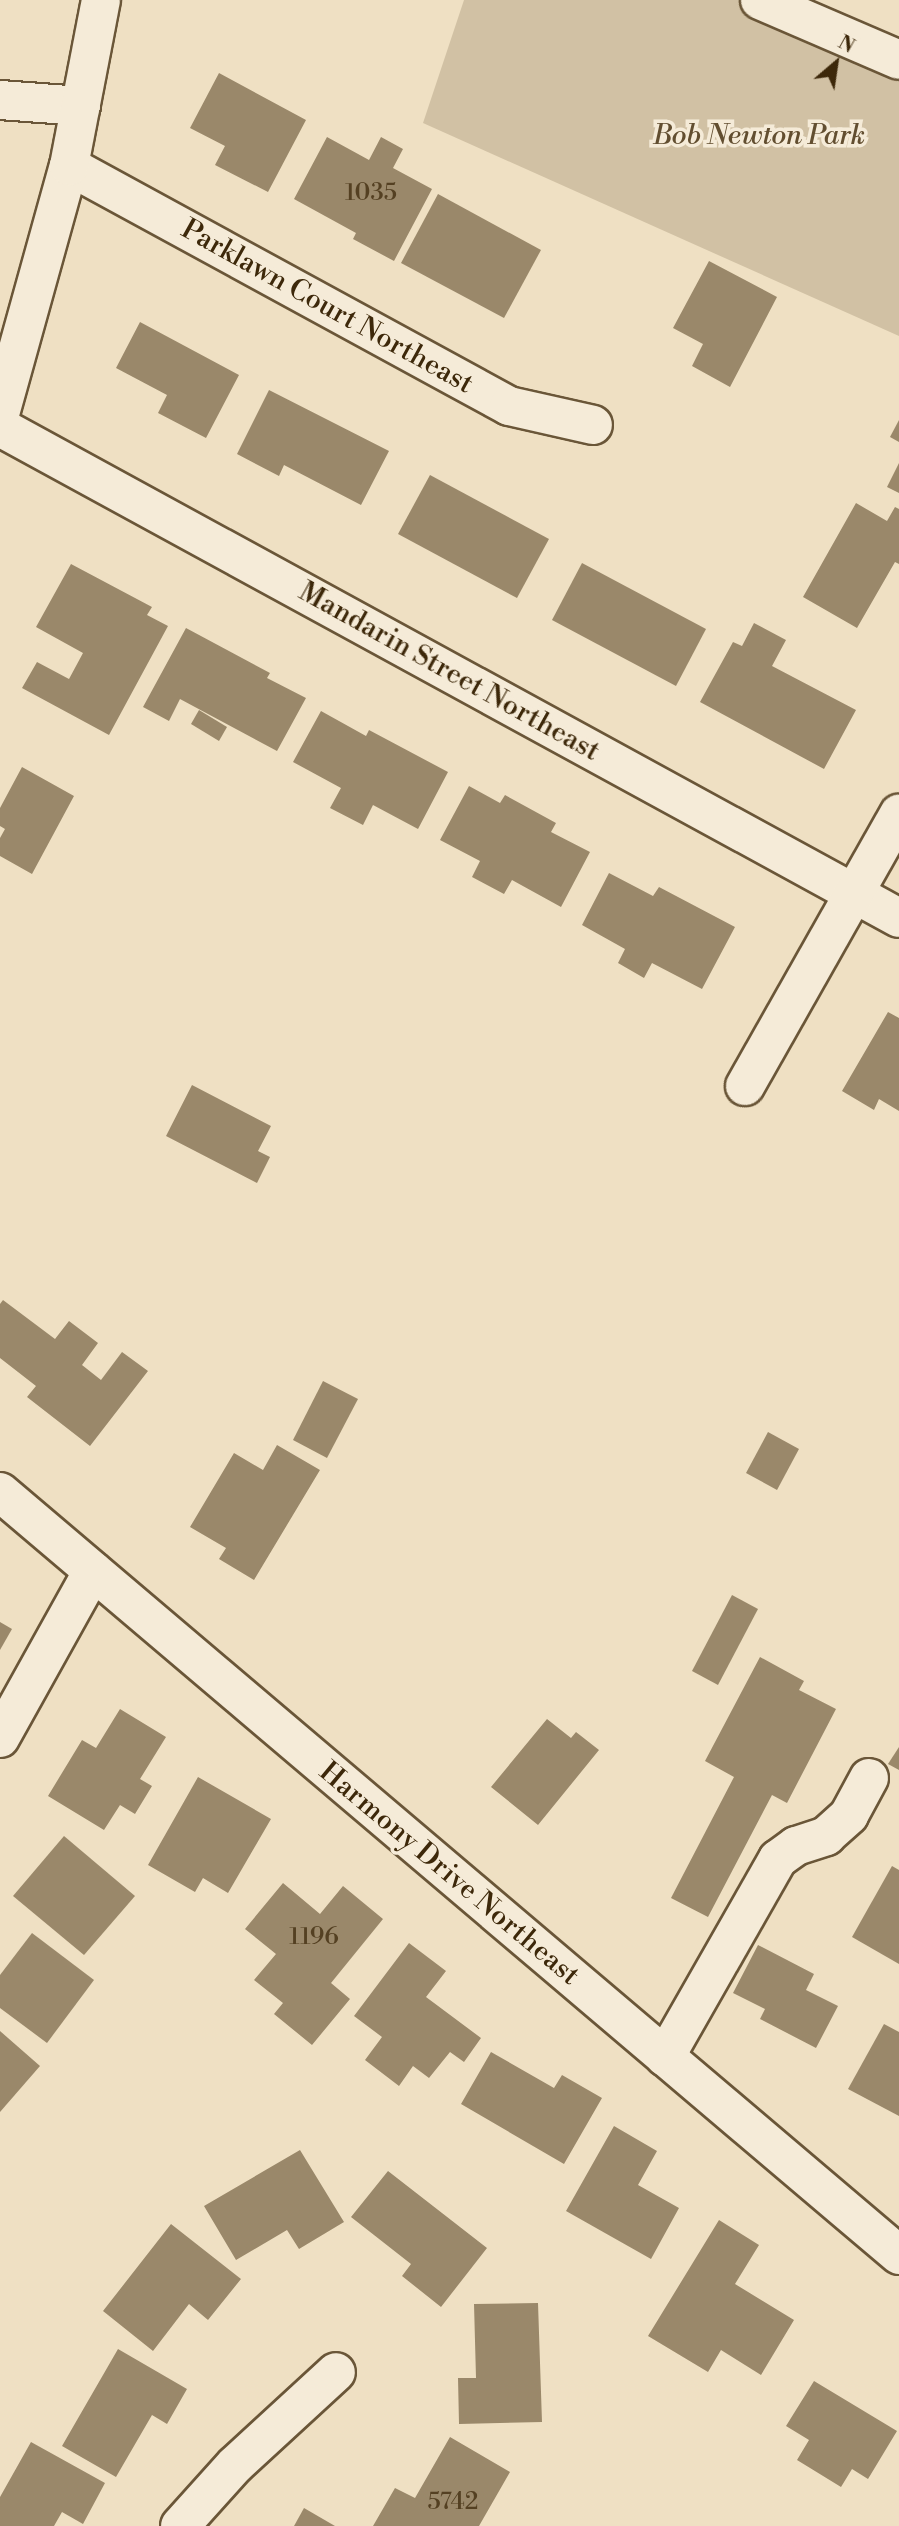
<!DOCTYPE html>
<html>
<head>
<meta charset="utf-8">
<style>
  body { margin:0 }
  #map { position:relative; width:899px; height:2526px; overflow:hidden; background:#efe0c3; font-family:"Libre Bodoni",serif }
  div>[style] { position:absolute }
  .green>* { inset:0; background:#d1c1a4 }
  .building>* { inset:0; background:#9a886a }
  .roads { filter:drop-shadow(2px 0 #6a5638) drop-shadow(-2px 0 #6a5638) drop-shadow(0 2px #6a5638) drop-shadow(0 -2px #6a5638) }
  .minor>* { height:38px; margin:-19px; padding:0 19px; transform-origin:19px; border-radius:19px; background:#f5ebd8 }
  span { translate:-50% -50%; white-space:nowrap; text-align:center; line-height:1.15; -webkit-text-stroke:7px #f5ebd8; paint-order:stroke }
  .number-label { font-size:24px; color:#544022 }
  .number-label span { -webkit-text-stroke-width:0 }
  .park-label { font-size:28px; color:#624e30; font-style:italic }
  .street-label { font-size:28px; color:#3d280a }
  .north { position:absolute; left:801px; top:28px; width:70px; height:70px; -webkit-text-stroke:5px #f5ebd8; paint-order:stroke; rotate:29deg; font-size:19px; font-weight:700; line-height:28px; text-align:center; color:#3d280a }
  .north::after { content:''; display:block; margin:auto; width:24px; height:32px; background:#3d280a; clip-path:polygon(50% 0,100% 100%,50% 72%,0 100%) }
</style>
</head>
<body>
<div id="map">
  <div class="green">
    <div style="clip-path:polygon(464px 0,757px 0,899px 62px,899px 336px,423px 123px)"></div>
  </div>
  <div class="building">
    <div style="clip-path:polygon(219px 73px,306px 120px,268px 192px,215px 165px,225px 146px,190px 128px)"></div>
    <div style="clip-path:polygon(327px 137px,369px 160px,381px 137px,403px 149px,393px 168px,432px 189px,394px 261px,353px 239px,356px 233px,294px 199px)"></div>
    <div style="clip-path:polygon(438px 194px,541px 250px,504px 318px,401px 263px)"></div>
    <div style="clip-path:polygon(709px 261px,777px 297px,730px 387px,692px 366px,703px 344px,673px 328px)"></div>
    <div style="clip-path:polygon(140px 322px,239px 375px,206px 438px,158px 413px,167px 395px,116px 368px)"></div>
    <div style="clip-path:polygon(269px 390px,389px 451px,361px 505px,284px 465px,279px 476px,237px 454px)"></div>
    <div style="clip-path:polygon(899px 420px,899px 442px,890px 437px)"></div>
    <div style="clip-path:polygon(899px 463px,899px 493px,887px 487px)"></div>
    <div style="clip-path:polygon(430px 475px,549px 539px,517px 598px,398px 534px)"></div>
    <div style="clip-path:polygon(856px 503px,887px 521px,895px 507px,899px 509px,899px 564px,895px 562px,857px 628px,803px 597px)"></div>
    <div style="clip-path:polygon(582px 563px,706px 629px,676px 686px,552px 620px)"></div>
    <div style="clip-path:polygon(71px 564px,152px 607px,147px 615px,168px 626px,109px 735px,22px 688px,37px 662px,69px 679px,83px 653px,36px 627px)"></div>
    <div style="clip-path:polygon(754px 623px,786px 640px,772px 666px,856px 710px,824px 769px,700px 702px,733px 642px,742px 646px)"></div>
    <div style="clip-path:polygon(186px 628px,270px 673px,267px 678px,306px 698px,277px 751px,180px 699px,169px 721px,143px 707px)"></div>
    <div style="clip-path:polygon(199px 710px,227px 727px,219px 741px,191px 724px)"></div>
    <div style="clip-path:polygon(321px 711px,366px 736px,369px 730px,448px 772px,418px 829px,373px 805px,363px 825px,330px 808px,341px 788px,293px 762px)"></div>
    <div style="clip-path:polygon(22px 767px,74px 796px,32px 874px,0 856px,0 838px,5px 829px,0 826px,0 808px)"></div>
    <div style="clip-path:polygon(469px 786px,500px 803px,505px 795px,556px 823px,551px 832px,590px 852px,561px 907px,512px 880px,504px 894px,472px 877px,480px 861px,440px 840px)"></div>
    <div style="clip-path:polygon(609px 873px,653px 896px,659px 887px,735px 927px,702px 989px,652px 963px,644px 978px,618px 963px,625px 949px,582px 925px)"></div>
    <div style="clip-path:polygon(888px 1012px,899px 1018px,899px 1111px,879px 1099px,874px 1110px,842px 1091px)"></div>
    <div style="clip-path:polygon(192px 1085px,271px 1126px,258px 1151px,270px 1157px,257px 1183px,166px 1136px)"></div>
    <div style="clip-path:polygon(3px 1300px,55px 1339px,69px 1321px,98px 1343px,82px 1365px,101px 1380px,122px 1352px,148px 1371px,90px 1446px,27px 1397px,36px 1386px,0 1358px,0 1304px)"></div>
    <div style="clip-path:polygon(323px 1381px,358px 1399px,327px 1458px,293px 1440px)"></div>
    <div style="clip-path:polygon(768px 1432px,799px 1449px,777px 1490px,746px 1473px)"></div>
    <div style="clip-path:polygon(277px 1445px,320px 1470px,254px 1580px,219px 1559px,226px 1548px,190px 1527px,234px 1453px,263px 1470px)"></div>
    <div style="clip-path:polygon(732px 1595px,758px 1609px,718px 1685px,692px 1671px)"></div>
    <div style="clip-path:polygon(0 1622px,12px 1629px,0 1650px)"></div>
    <div style="clip-path:polygon(760px 1657px,804px 1681px,799px 1690px,836px 1709px,787px 1803px,772px 1795px,708px 1917px,671px 1898px,734px 1777px,705px 1761px)"></div>
    <div style="clip-path:polygon(120px 1709px,166px 1737px,140px 1779px,152px 1786px,135px 1814px,120px 1805px,104px 1830px,48px 1796px,82px 1740px,96px 1748px)"></div>
    <div style="clip-path:polygon(547px 1719px,571px 1738px,576px 1732px,599px 1750px,538px 1825px,491px 1787px)"></div>
    <div style="clip-path:polygon(899px 1747px,899px 1770px,888px 1764px)"></div>
    <div style="clip-path:polygon(198px 1777px,271px 1819px,228px 1893px,203px 1878px,195px 1892px,148px 1865px)"></div>
    <div style="clip-path:polygon(64px 1836px,135px 1896px,84px 1955px,13px 1896px)"></div>
    <div style="clip-path:polygon(892px 1866px,899px 1870px,899px 1964px,852px 1937px)"></div>
    <div style="clip-path:polygon(283px 1883px,320px 1914px,343px 1886px,383px 1919px,331px 1983px,350px 1999px,312px 2045px,274px 2014px,283px 2003px,254px 1980px,276px 1954px,245px 1929px)"></div>
    <div style="clip-path:polygon(32px 1933px,94px 1980px,47px 2043px,0 2008px,0 1975px)"></div>
    <div style="clip-path:polygon(409px 1943px,446px 1971px,426px 1997px,481px 2038px,464px 2062px,450px 2052px,429px 2078px,413px 2066px,399px 2086px,365px 2060px,382px 2037px,354px 2016px)"></div>
    <div style="clip-path:polygon(758px 1945px,814px 1974px,806px 1990px,838px 2006px,816px 2048px,760px 2019px,765px 2009px,733px 1993px)"></div>
    <div style="clip-path:polygon(884px 2024px,899px 2032px,899px 2116px,848px 2089px)"></div>
    <div style="clip-path:polygon(0 2031px,40px 2066px,0 2112px)"></div>
    <div style="clip-path:polygon(491px 2052px,554px 2088px,562px 2075px,602px 2098px,564px 2164px,461px 2104px)"></div>
    <div style="clip-path:polygon(614px 2126px,657px 2151px,638px 2185px,679px 2208px,651px 2259px,566px 2211px)"></div>
    <div style="clip-path:polygon(300px 2150px,344px 2222px,299px 2249px,287px 2230px,236px 2260px,204px 2206px)"></div>
    <div style="clip-path:polygon(388px 2171px,487px 2248px,441px 2307px,402px 2276px,411px 2264px,351px 2217px)"></div>
    <div style="clip-path:polygon(719px 2220px,759px 2245px,735px 2284px,794px 2320px,761px 2375px,721px 2350px,708px 2372px,648px 2336px)"></div>
    <div style="clip-path:polygon(171px 2224px,241px 2279px,208px 2320px,189px 2304px,153px 2351px,103px 2311px)"></div>
    <div style="clip-path:polygon(538px 2303px,542px 2422px,459px 2424px,458px 2378px,476px 2378px,474px 2304px)"></div>
    <div style="clip-path:polygon(118px 2349px,187px 2389px,167px 2424px,152px 2415px,116px 2477px,62px 2446px)"></div>
    <div style="clip-path:polygon(814px 2381px,897px 2431px,868px 2479px,852px 2469px,841px 2487px,797px 2460px,809px 2440px,786px 2426px)"></div>
    <div style="clip-path:polygon(450px 2437px,510px 2472px,479px 2526px,373px 2526px,395px 2488px,415px 2498px)"></div>
    <div style="clip-path:polygon(31px 2442px,105px 2483px,83px 2524px,62px 2512px,54px 2526px,0 2526px,0 2497px)"></div>
    <div style="clip-path:polygon(304px 2508px,335px 2526px,294px 2526px)"></div>
  </div>
  <div class="roads">
    <div class="minor">
      <div style="left:760px;top:0;width:151px;rotate:23.3deg"></div>
      <div style="left:0;top:100px;width:81px;rotate:4.2deg"></div>
      <div style="left:69px;top:166px;width:501px;rotate:28.61deg"></div>
      <div style="left:509px;top:406px;width:86px;rotate:12.7deg"></div>
      <div style="left:0;top:414px;width:257px;rotate:-74.5deg"></div>
      <div style="left:69px;top:166px;width:169px;rotate:-79.1deg"></div>
      <div style="left:0;top:427px;width:1024px;rotate:28.64deg"></div>
      <div style="left:745px;top:1086px;width:313px;rotate:-60.5deg"></div>
      <div style="left:0;top:1492px;width:1179px;rotate:40.32deg"></div>
      <div style="left:0;top:1738px;width:191px;rotate:-60.9deg"></div>
      <div style="left:665px;top:2057px;width:228px;rotate:-60.3deg"></div>
      <div style="left:778px;top:1859px;width:22px;rotate:-36deg"></div>
      <div style="left:796px;top:1846px;width:32px;rotate:-18deg"></div>
      <div style="left:826px;top:1836px;width:31px;rotate:-42deg"></div>
      <div style="left:849px;top:1815px;width:42px;rotate:-61.6deg"></div>
      <div style="left:180px;top:2526px;width:82px;rotate:-48deg"></div>
      <div style="left:235px;top:2465px;width:137px;rotate:-42.6deg"></div>
    </div>
  </div>
  <div class="number-label">
    <span style="left:371px;top:194px">1035</span>
    <span style="left:314px;top:1938px">1196</span>
    <span style="left:453px;top:2503px">5742</span>
  </div>
  <div class="park-label">
    <span style="left:759px;top:136px">Bob Newton Park</span>
  </div>
  <div class="street-label">
    <span style="left:327px;top:307px;rotate:29deg">Parklawn Court Northeast</span>
    <span style="left:449px;top:672px;rotate:29deg">Mandarin Street Northeast</span>
    <span style="left:449px;top:1874px;rotate:40deg">Harmony Drive Northeast</span>
  </div>
  <div class="north">N</div>
</div>
</body>
</html>
